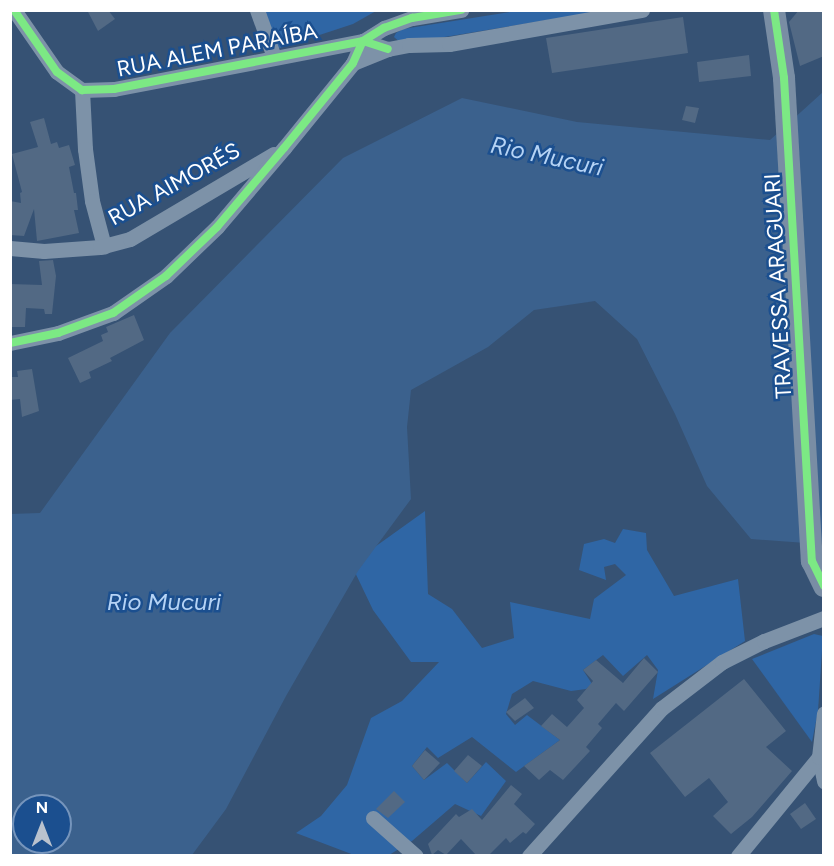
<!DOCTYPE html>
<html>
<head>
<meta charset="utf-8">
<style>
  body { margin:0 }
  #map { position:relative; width:834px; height:866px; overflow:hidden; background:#365274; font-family:Figtree,sans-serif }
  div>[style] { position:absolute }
  .green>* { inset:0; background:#2f66a5 }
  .water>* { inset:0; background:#3b618d }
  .building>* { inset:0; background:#526984 }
  .street>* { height:15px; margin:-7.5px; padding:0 7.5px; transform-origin:7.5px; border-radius:7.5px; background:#7d92a8 }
  .secondary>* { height:22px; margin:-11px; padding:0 11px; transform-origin:11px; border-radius:11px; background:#798da4 }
  .cycleway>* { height:8px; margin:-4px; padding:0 4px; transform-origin:4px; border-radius:4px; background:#7ce984 }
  span { translate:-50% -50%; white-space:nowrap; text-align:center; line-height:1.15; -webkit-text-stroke:5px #1b4f8f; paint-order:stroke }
  .street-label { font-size:22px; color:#fff }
  .water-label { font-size:24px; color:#b5d3f5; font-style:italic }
  .frame { position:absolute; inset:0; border:12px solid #fff; pointer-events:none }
  .north { position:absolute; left:12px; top:794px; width:60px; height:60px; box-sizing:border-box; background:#1b4f8f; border:2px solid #7695bc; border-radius:50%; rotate:0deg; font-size:16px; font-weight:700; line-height:24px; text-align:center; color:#fff }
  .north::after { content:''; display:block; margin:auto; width:21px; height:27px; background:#b9c2ce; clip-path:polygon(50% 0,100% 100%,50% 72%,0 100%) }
</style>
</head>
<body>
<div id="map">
  <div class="green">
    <div style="clip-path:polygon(263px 11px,376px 11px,353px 24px,277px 49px)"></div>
    <div style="clip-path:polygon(516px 11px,603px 11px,402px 44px,394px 37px,396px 33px,403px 29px)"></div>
    <div style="clip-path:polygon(425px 511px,428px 594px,452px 609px,482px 648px,514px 638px,510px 602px,590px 619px,594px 599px,626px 575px,615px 564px,604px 567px,606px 580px,579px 570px,584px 544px,604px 539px,615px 543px,623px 529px,646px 533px,647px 550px,674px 596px,738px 579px,745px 641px,653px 699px,658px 670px,647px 655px,623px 676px,603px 655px,583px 670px,592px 684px,586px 689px,571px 691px,533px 681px,512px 694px,506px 714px,515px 725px,527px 715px,560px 740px,516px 772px,472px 737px,438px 758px,427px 747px,412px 766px,424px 780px,447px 763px,467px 783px,486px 762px,506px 781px,481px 816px,455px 804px,412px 841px,389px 855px,354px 855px,296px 833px,321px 816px,347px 785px,371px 718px,402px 701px,439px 662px,411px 662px,373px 610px,351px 564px)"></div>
    <div style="clip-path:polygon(814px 634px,823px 636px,818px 711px,812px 742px,752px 659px)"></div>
  </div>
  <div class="water">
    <div style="clip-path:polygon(evenodd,823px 92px,823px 542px,819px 544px,751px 539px,707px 486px,675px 414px,637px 339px,595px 301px,534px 310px,488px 347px,411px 390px,407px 427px,411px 499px,358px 571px,286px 696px,226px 809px,192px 855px,11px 856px,10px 514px,40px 513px,170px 333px,343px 158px,462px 98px,577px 122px,770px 140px,823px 92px,24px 806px,60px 806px,60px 842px,24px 842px,24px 806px)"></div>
  </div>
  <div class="building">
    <div style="clip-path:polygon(87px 10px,108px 10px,115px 19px,98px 31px)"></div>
    <div style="clip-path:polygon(799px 10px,824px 10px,824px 56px,800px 66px,789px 22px)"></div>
    <div style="clip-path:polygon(683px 17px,688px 53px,552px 73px,546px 38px)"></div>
    <div style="clip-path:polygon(749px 55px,751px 76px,699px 82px,697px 62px)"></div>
    <div style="clip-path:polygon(686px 106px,699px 108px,695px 123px,682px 120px)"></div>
    <div style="clip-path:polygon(44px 118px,51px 144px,57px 142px,59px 148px,69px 145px,75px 165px,69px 167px,74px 193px,76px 193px,78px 210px,74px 210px,79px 233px,37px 241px,34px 209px,24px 236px,10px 235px,10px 201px,21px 203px,20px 193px,22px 192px,12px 154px,38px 147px,30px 122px)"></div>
    <div style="clip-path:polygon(53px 260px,56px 276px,52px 314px,45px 314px,44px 309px,26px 308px,25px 327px,10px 327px,10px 284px,42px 285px,39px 261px)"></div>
    <div style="clip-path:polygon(134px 315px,144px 340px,110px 358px,112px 361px,89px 372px,91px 378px,80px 383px,68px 358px,103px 341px,101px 335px,108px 332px,106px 327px)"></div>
    <div style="clip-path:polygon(32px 369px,39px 411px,22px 417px,20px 399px,10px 400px,10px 377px,18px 377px,17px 371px)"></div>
    <div style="clip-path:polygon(644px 658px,658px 672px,624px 711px,616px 703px,598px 724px,602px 728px,586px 747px,590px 751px,563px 780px,550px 770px,539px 780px,524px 766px,560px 740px,541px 726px,552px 714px,567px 727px,584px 708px,577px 700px,593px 681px,583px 670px,596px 660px,623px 683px)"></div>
    <div style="clip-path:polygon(744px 679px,786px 731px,766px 747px,792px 771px,752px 817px,731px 834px,713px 816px,728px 802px,709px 778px,685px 797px,650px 753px)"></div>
    <div style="clip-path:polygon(525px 698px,534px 708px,515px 721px,506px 712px)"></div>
    <div style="clip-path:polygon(425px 750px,440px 763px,424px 780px,412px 766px)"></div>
    <div style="clip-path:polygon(468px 755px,482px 766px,467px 783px,454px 771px)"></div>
    <div style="clip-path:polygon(511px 785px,522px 794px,514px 804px,535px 824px,526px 834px,523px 832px,510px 843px,506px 838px,489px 855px,476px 855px,461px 839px,446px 855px,438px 850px,432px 855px,428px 844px,456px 814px,459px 817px,472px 809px,482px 820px)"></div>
    <div style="clip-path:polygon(394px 791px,405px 802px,388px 818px,376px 809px)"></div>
    <div style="clip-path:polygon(805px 803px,816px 819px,801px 829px,790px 814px)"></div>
  </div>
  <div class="street">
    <div style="left:14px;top:10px;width:75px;rotate:55.3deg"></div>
    <div style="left:57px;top:72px;width:31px;rotate:36deg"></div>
    <div style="left:82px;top:90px;width:32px;rotate:-2deg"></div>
    <div style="left:114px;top:89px;width:254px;rotate:-10.9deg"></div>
    <div style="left:363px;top:41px;width:26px;rotate:18deg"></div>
    <div style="left:257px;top:10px;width:50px;rotate:70.1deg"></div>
    <div style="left:353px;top:63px;width:38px;rotate:-22deg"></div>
    <div style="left:388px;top:49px;width:21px;rotate:-11deg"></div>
    <div style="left:409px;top:45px;width:40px;rotate:-1.4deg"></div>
    <div style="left:449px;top:44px;width:196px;rotate:-10deg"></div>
    <div style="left:82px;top:90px;width:59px;rotate:87.1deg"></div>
    <div style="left:85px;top:149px;width:52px;rotate:82.3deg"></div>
    <div style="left:92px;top:201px;width:47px;rotate:75.1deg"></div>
    <div style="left:10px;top:248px;width:34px;rotate:5deg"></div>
    <div style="left:44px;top:251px;width:56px;rotate:-4.1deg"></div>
    <div style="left:100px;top:247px;width:31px;rotate:-15deg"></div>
    <div style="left:130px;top:239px;width:167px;rotate:-30.6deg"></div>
    <div style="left:10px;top:343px;width:49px;rotate:-11.8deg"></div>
    <div style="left:58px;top:333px;width:59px;rotate:-20deg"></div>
    <div style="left:113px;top:313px;width:65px;rotate:-34.9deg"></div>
    <div style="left:166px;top:276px;width:71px;rotate:-43.9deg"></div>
    <div style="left:217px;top:227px;width:104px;rotate:-49.7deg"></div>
    <div style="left:284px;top:148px;width:109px;rotate:-50.9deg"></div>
    <div style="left:353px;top:63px;width:24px;rotate:-66deg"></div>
    <div style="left:363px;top:41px;width:25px;rotate:-32deg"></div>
    <div style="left:384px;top:28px;width:30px;rotate:-20deg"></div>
    <div style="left:412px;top:18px;width:50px;rotate:-9.3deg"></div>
    <div style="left:819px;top:757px;width:25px;rotate:78deg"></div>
    <div style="left:373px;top:818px;width:57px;rotate:41.5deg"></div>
    <div style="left:529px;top:856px;width:199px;rotate:-48.1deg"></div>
    <div style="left:662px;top:708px;width:76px;rotate:-37.5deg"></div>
    <div style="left:722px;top:662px;width:47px;rotate:-26.6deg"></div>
    <div style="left:764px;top:641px;width:64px;rotate:-21deg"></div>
    <div style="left:738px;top:856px;width:128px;rotate:-50.7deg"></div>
    <div style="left:819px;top:757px;width:44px;rotate:-83.5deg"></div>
  </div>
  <div class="secondary">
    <div style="left:774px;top:10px;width:69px;rotate:81.6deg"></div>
    <div style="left:784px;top:78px;width:484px;rotate:86.7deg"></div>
    <div style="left:812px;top:561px;width:28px;rotate:64deg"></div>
  </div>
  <div class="cycleway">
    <div style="left:14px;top:10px;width:75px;rotate:55.3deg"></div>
    <div style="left:57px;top:72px;width:31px;rotate:36deg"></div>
    <div style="left:82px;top:90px;width:32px;rotate:-2deg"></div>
    <div style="left:114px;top:89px;width:254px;rotate:-10.9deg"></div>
    <div style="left:363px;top:41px;width:26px;rotate:18deg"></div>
    <div style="left:774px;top:10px;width:69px;rotate:81.6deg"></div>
    <div style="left:784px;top:78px;width:484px;rotate:86.7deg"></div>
    <div style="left:812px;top:561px;width:28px;rotate:64deg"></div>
    <div style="left:10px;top:343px;width:49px;rotate:-11.8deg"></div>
    <div style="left:58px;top:333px;width:59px;rotate:-20deg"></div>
    <div style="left:113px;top:313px;width:65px;rotate:-34.9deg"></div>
    <div style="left:166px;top:276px;width:71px;rotate:-43.9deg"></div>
    <div style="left:217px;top:227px;width:104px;rotate:-49.7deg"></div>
    <div style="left:284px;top:148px;width:109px;rotate:-50.9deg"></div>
    <div style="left:353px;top:63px;width:24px;rotate:-66deg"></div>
    <div style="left:363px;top:41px;width:25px;rotate:-32deg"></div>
    <div style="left:384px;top:28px;width:30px;rotate:-20deg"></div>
    <div style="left:412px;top:18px;width:50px;rotate:-9.3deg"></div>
  </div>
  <div class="street-label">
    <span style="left:217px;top:50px;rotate:-11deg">RUA ALEM PARAÍBA</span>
    <span style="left:174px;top:184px;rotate:-29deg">RUA AIMORÉS</span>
    <span style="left:778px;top:286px;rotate:-93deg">TRAVESSA ARAGUARI</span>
  </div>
  <div class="water-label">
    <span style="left:547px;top:156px;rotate:12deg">Rio Mucuri</span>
    <span style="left:164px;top:602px">Rio Mucuri</span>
  </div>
  <div class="frame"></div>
  <div class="north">N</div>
</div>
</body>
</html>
